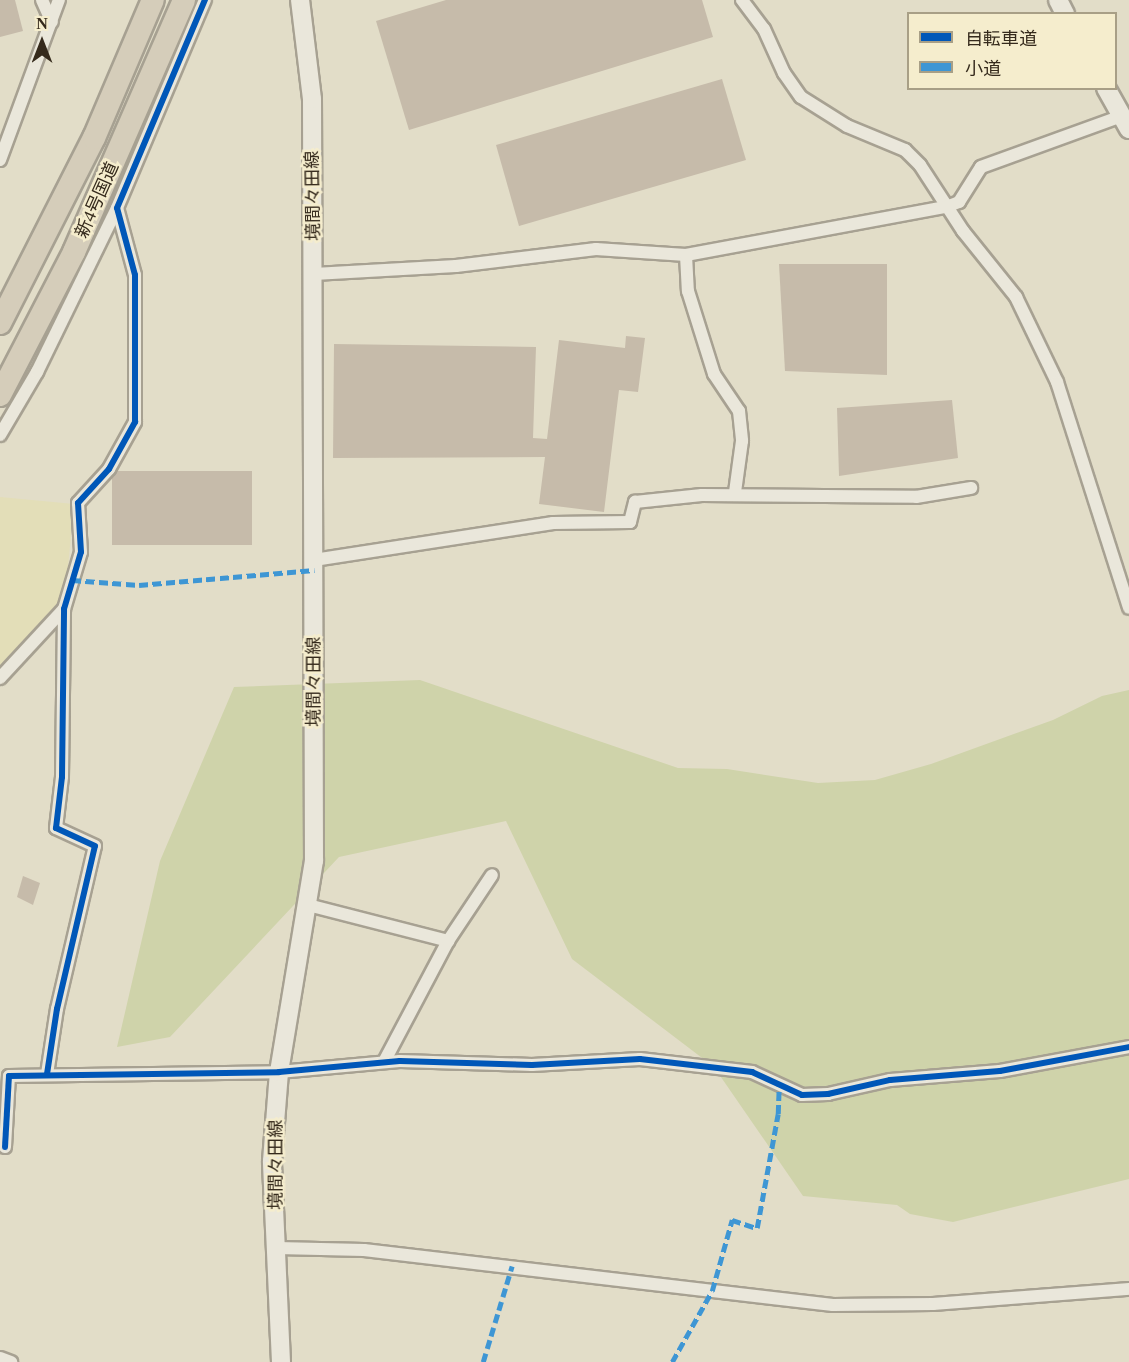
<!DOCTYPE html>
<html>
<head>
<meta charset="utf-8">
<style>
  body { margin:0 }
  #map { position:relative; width:1129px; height:1362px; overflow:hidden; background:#e2ddc8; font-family:"Times New Roman","Noto Sans JP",serif }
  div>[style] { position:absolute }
  .farmland>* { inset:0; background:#e3deb8 }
  .green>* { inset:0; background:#cfd3aa }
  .building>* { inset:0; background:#c6bbaa }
  .roads { filter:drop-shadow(2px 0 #a7a192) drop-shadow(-2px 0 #a7a192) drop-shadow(0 2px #a7a192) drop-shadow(0 -2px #a7a192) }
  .street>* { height:12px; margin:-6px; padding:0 6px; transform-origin:6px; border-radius:6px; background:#eae7db }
  .secondary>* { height:18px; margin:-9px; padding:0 9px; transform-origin:9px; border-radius:9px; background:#eae7db }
  .highway>* { height:22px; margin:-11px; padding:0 11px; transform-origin:11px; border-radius:11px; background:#d5cdba }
  .quiet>* { height:4.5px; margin-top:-2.25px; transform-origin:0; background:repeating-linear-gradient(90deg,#3e96d4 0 9px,transparent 0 13.5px) }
  .cycleway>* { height:6px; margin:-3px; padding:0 3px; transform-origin:3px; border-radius:3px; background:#0057b8 }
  span { translate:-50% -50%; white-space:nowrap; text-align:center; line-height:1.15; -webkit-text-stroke:5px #f5edcd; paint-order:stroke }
  .street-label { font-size:18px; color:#352a1c }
  .legend { position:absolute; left:907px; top:12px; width:210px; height:78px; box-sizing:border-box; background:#f5edcd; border:2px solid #a89f86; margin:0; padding:8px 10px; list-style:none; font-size:18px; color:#352a1c }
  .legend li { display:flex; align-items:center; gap:12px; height:30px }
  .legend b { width:30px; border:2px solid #a89f86 }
  .north { position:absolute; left:12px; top:12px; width:60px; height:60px; -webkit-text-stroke:4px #f5edcd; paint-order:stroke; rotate:0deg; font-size:16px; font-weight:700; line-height:24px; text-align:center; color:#352a1c }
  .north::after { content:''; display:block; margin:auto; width:21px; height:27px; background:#352a1c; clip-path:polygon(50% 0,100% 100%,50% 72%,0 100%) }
</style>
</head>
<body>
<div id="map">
  <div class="farmland">
    <div style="clip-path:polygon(0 497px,74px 504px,64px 609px,0 678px)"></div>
  </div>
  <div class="green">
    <div style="clip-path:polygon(420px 680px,678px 768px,727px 769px,818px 783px,875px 780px,931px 764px,1053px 720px,1102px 696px,1129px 690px,1129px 1179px,953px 1222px,910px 1214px,897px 1205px,803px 1196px,714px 1067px,572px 959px,506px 821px,339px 857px,170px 1037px,117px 1047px,160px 861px,234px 687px)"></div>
  </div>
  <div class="building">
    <div style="clip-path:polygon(0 0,15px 0,23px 31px,0 37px)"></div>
    <div style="clip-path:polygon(446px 0,702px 0,713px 37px,409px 130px,376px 21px)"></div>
    <div style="clip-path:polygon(722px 79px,746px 160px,519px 226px,496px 145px)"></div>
    <div style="clip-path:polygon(779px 264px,887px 264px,887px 375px,785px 371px)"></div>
    <div style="clip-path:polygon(626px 336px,645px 338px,638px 392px,619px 390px,604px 512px,539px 504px,545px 457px,333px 458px,334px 344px,536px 347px,533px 438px,547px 439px,559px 340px,625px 348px)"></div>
    <div style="clip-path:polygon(952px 400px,958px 458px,839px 476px,837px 408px)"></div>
    <div style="clip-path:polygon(117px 471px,252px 471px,252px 545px,112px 545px,112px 478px)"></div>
    <div style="clip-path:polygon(23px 876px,40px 883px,33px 905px,17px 897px)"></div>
  </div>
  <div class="roads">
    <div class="street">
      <div style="left:42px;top:0;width:24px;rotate:66deg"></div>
      <div style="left:742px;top:0;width:36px;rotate:53deg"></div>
      <div style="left:764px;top:29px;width:48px;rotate:65.6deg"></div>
      <div style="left:784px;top:73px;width:29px;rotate:55deg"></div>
      <div style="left:801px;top:97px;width:54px;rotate:32.2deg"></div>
      <div style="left:847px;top:126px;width:63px;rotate:22.5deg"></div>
      <div style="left:905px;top:150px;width:21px;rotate:45deg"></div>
      <div style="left:920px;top:165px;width:79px;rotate:56.9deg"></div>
      <div style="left:963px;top:231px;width:85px;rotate:51.2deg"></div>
      <div style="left:1016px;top:297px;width:94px;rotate:64.2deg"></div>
      <div style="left:1057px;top:382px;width:237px;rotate:72.3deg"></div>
      <div style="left:0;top:160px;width:171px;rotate:-69.8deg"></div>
      <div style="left:686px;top:255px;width:36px;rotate:87deg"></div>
      <div style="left:688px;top:291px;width:87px;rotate:72.6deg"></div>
      <div style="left:714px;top:374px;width:45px;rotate:56deg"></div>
      <div style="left:739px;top:411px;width:30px;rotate:84deg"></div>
      <div style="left:742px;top:441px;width:51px;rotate:97.8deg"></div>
      <div style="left:314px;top:274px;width:142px;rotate:-3.2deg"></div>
      <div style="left:456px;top:266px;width:141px;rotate:-6.9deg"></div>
      <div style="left:596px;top:249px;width:90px;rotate:3.8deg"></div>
      <div style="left:686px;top:255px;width:264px;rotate:-10.5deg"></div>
      <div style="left:946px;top:207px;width:14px;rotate:-21deg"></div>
      <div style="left:959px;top:202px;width:41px;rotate:-57.8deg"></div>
      <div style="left:981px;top:167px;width:150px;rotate:-19.9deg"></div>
      <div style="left:0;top:435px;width:73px;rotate:-59.6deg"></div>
      <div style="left:37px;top:372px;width:182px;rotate:-64deg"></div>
      <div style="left:314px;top:560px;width:242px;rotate:-8.8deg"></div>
      <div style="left:553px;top:523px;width:77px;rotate:-0.7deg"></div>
      <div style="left:630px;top:522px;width:21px;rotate:-76deg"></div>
      <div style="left:635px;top:502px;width:67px;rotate:-6deg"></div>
      <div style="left:702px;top:495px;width:214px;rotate:0.5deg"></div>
      <div style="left:916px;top:497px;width:56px;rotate:-9.3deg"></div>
      <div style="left:0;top:678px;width:94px;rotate:-47.2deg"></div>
      <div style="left:308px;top:905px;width:145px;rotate:14.4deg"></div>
      <div style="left:448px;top:941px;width:137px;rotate:117.9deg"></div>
      <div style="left:448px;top:941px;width:79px;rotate:-56.3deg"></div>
      <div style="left:47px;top:1074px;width:66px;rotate:-81.3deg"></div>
      <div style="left:57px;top:1009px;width:167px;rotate:-76.9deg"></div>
      <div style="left:95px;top:846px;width:43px;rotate:-155.2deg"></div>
      <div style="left:56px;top:828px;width:51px;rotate:-83.3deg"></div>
      <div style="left:62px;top:777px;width:168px;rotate:-89.3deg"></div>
      <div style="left:64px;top:609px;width:59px;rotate:-73.4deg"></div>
      <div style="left:81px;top:552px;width:49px;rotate:-93.5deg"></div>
      <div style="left:78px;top:503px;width:46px;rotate:-47.6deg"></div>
      <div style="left:109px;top:469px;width:54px;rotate:-61deg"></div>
      <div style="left:135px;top:422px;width:147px;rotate:-90deg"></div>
      <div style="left:135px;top:275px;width:69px;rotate:-105deg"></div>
      <div style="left:117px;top:208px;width:226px;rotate:-67.1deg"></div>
      <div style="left:5px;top:1147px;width:71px;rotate:-86.8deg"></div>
      <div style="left:9px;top:1076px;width:270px;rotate:-0.8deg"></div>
      <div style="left:279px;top:1072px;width:121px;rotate:-5.2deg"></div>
      <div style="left:400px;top:1061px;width:132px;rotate:1.7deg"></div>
      <div style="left:532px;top:1065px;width:108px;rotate:-3.2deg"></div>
      <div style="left:640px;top:1059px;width:113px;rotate:6.6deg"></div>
      <div style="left:752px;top:1072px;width:55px;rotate:24.7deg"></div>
      <div style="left:802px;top:1095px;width:26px;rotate:-2deg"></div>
      <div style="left:828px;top:1094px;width:64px;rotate:-12.7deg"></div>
      <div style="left:890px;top:1080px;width:110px;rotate:-4.7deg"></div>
      <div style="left:1000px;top:1071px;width:131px;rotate:-10.5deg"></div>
      <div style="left:277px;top:1248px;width:87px;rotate:1.3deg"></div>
      <div style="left:364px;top:1250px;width:472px;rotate:6.7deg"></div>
      <div style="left:833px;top:1305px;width:100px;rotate:-0.6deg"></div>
      <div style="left:933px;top:1304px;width:197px;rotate:-4.4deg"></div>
      <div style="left:0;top:1358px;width:12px;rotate:20deg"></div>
    </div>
    <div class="secondary">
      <div style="left:1058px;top:0;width:16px;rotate:63deg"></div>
      <div style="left:1106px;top:88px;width:47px;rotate:60.7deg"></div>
      <div style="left:281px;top:1362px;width:201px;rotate:-92.6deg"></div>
      <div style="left:272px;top:1161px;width:89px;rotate:-85.5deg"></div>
      <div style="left:279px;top:1072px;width:214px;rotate:-80.6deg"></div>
      <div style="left:314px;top:861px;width:762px;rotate:-90.15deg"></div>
      <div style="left:312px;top:99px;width:100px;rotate:-96.9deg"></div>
    </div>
    <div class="highway">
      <div style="left:0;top:323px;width:208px;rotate:-63.1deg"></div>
      <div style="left:94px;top:138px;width:150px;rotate:-66.9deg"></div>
      <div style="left:0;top:395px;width:161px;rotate:-62.6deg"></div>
      <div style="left:74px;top:252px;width:275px;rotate:-66.4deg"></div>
    </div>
  </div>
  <div class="quiet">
    <div style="left:72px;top:580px;width:67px;rotate:4.3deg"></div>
    <div style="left:139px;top:585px;width:176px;rotate:-4.9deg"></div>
    <div style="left:483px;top:1362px;width:100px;rotate:-73.2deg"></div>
    <div style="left:672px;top:1362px;width:81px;rotate:-60.6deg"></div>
    <div style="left:712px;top:1291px;width:74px;rotate:-74.3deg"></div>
    <div style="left:732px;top:1220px;width:26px;rotate:18deg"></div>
    <div style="left:757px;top:1228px;width:116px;rotate:-79.6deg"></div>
    <div style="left:778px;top:1114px;width:28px;rotate:-88deg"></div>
  </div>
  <div class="cycleway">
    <div style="left:47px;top:1074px;width:66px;rotate:-81.3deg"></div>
    <div style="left:57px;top:1009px;width:167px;rotate:-76.9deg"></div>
    <div style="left:95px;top:846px;width:43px;rotate:-155.2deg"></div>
    <div style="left:56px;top:828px;width:51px;rotate:-83.3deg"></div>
    <div style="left:62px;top:777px;width:168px;rotate:-89.3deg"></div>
    <div style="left:64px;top:609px;width:59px;rotate:-73.4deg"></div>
    <div style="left:81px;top:552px;width:49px;rotate:-93.5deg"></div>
    <div style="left:78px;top:503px;width:46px;rotate:-47.6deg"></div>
    <div style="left:109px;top:469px;width:54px;rotate:-61deg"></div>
    <div style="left:135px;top:422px;width:147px;rotate:-90deg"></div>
    <div style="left:135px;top:275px;width:69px;rotate:-105deg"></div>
    <div style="left:117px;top:208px;width:226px;rotate:-67.1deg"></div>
    <div style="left:5px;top:1147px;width:71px;rotate:-86.8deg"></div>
    <div style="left:9px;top:1076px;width:270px;rotate:-0.8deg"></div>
    <div style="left:279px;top:1072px;width:121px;rotate:-5.2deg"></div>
    <div style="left:400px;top:1061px;width:132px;rotate:1.7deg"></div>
    <div style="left:532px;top:1065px;width:108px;rotate:-3.2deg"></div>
    <div style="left:640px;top:1059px;width:113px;rotate:6.6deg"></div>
    <div style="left:752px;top:1072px;width:55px;rotate:24.7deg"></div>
    <div style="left:802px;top:1095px;width:26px;rotate:-2deg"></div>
    <div style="left:828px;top:1094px;width:64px;rotate:-12.7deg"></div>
    <div style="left:890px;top:1080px;width:110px;rotate:-4.7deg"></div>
    <div style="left:1000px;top:1071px;width:131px;rotate:-10.5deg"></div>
  </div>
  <div class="street-label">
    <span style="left:313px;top:196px;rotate:-91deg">境間々田線</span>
    <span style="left:97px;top:200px;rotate:-66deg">新4号国道</span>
    <span style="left:314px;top:682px;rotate:-90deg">境間々田線</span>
    <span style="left:276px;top:1165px;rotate:-90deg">境間々田線</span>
  </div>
  <ul class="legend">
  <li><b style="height:8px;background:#0057b8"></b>自転車道</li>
  <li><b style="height:8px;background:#3e96d4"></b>小道</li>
  </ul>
  <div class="north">N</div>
</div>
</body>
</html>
